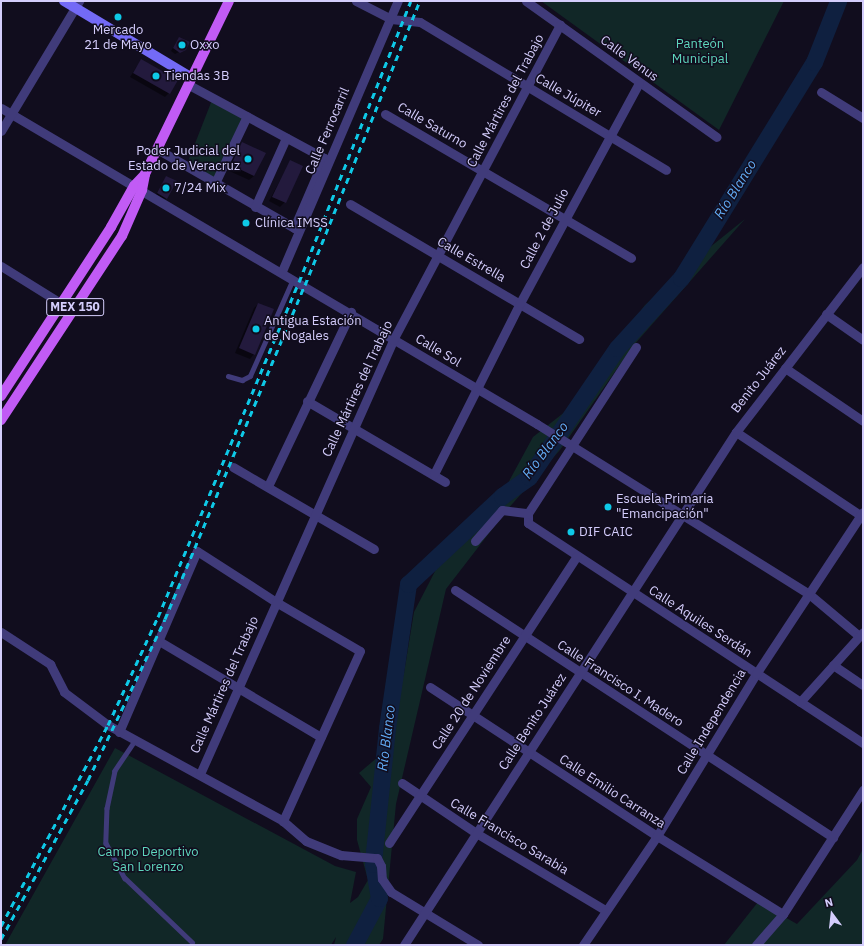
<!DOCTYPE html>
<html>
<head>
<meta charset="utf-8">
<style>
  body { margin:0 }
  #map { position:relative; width:864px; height:946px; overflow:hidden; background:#110d1e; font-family:"IBM Plex Sans",sans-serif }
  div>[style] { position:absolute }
  .green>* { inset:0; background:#112727 }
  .shadow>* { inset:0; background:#0007 }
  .river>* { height:17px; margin:-8.5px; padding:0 8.5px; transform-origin:8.5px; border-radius:8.5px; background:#0f2040 }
  .building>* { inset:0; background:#231a3d }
  .lane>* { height:4.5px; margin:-2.25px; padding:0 2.25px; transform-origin:2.25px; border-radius:2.25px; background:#403b7a }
  .street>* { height:9px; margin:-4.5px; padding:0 4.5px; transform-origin:4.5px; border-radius:4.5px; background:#403b7a }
  .secondary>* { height:10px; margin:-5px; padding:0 5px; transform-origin:5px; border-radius:5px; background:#736af6 }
  .primary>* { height:10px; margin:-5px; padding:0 5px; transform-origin:5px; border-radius:5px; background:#c15bf5 }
  .rail>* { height:3px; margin-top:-1.5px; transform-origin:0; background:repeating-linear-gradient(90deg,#0ec9e7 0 6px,transparent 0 11px) }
  .dots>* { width:11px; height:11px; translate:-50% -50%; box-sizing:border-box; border:2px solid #110d1e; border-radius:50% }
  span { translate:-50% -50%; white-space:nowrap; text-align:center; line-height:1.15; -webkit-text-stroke:3px #110d1e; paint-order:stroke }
  .shield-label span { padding:1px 3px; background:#110d1e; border:1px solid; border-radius:3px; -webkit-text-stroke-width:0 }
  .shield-label { font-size:12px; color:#d4cdfc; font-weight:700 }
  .poi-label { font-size:13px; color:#d4cdfc }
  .left { translate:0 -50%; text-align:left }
  .right { translate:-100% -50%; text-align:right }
  .park-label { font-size:13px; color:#5ed7bd }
  .street-label { font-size:13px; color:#d4cdfc }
  .water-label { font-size:14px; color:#61abf5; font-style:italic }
  .frame { position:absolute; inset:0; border:2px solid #d4cdfc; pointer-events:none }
  .north { position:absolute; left:812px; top:894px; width:40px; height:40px; -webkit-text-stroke:3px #110d1e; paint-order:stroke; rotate:345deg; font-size:11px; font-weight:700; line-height:16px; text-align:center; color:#d4cdfc }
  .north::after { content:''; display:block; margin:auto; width:14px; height:18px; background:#d4cdfc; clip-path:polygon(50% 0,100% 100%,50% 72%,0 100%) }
</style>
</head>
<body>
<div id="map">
  <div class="green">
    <div style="clip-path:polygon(541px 1px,784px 1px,719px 130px)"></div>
    <div style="clip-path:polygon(212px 100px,243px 116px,214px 179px,187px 164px)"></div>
    <div style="clip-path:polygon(745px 219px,633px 346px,560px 450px,507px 510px,446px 589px,396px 804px,383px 939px,379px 945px,334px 945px,336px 937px,331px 945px,5px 945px,115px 748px,335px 866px,356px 872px,350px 903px,358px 897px,368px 880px,357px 840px,357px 819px,371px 787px,359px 773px,385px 751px,404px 673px,414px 612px,447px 548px,501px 496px,533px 437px,571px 407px,645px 305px,699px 256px)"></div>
    <div style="clip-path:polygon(863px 849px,863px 945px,724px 945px,758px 902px,797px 924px,857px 860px)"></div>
  </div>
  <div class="shadow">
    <div style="clip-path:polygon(179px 38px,185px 49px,175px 54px,171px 51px)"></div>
    <div style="clip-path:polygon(141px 60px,169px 93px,165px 97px,130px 77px)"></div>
    <div style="clip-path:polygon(242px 143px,254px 176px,249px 180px,227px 170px)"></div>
    <div style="clip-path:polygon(290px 162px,285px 202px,280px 207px,269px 201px)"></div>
    <div style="clip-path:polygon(166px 177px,166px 198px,164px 201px,155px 196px)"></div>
    <div style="clip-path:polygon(258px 304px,254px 354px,250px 359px,235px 353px,254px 308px)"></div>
  </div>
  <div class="river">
    <div style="left:354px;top:945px;width:53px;rotate:-62deg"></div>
    <div style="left:379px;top:898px;width:35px;rotate:-100deg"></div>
    <div style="left:373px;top:864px;width:12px;rotate:-85deg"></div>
    <div style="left:374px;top:852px;width:125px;rotate:-84deg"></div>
    <div style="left:387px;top:728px;width:146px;rotate:-81.7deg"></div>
    <div style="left:408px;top:584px;width:129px;rotate:-43.1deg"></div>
    <div style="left:502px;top:496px;width:33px;rotate:-35deg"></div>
    <div style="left:529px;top:477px;width:156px;rotate:-55.7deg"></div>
    <div style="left:617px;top:348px;width:95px;rotate:-47.6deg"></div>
    <div style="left:681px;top:278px;width:254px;rotate:-58.4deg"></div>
    <div style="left:814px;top:62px;width:66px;rotate:-68.5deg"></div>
  </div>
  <div class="building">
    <div style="clip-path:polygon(179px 37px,190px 42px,186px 50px,180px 53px,173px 48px)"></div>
    <div style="clip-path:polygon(141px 59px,178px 80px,170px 94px,133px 73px)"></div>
    <div style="clip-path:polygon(242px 142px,266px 153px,254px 176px,231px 165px)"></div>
    <div style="clip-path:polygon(290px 160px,303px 166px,286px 203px,272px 197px)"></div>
    <div style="clip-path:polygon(166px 176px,177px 181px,167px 199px,157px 193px)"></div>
    <div style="clip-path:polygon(258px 303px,274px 309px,255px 355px,239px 348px)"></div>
  </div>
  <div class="lane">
    <div style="left:228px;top:376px;width:15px;rotate:16deg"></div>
    <div style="left:242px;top:380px;width:9px;rotate:-27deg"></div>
    <div style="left:250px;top:376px;width:106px;rotate:-66.1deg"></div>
    <div style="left:135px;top:741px;width:36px;rotate:124deg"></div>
    <div style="left:115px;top:771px;width:38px;rotate:102deg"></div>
    <div style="left:107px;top:808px;width:35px;rotate:92deg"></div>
    <div style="left:106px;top:843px;width:40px;rotate:62deg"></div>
    <div style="left:125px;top:878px;width:93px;rotate:43.7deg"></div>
  </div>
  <div class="street">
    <div style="left:356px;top:1px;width:39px;rotate:27deg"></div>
    <div style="left:391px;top:19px;width:29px;rotate:6deg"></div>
    <div style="left:420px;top:22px;width:287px;rotate:31deg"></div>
    <div style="left:526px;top:1px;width:234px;rotate:35.5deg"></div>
    <div style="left:189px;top:85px;width:153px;rotate:28.4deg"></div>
    <div style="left:324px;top:158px;width:76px;rotate:113.2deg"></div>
    <div style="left:821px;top:92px;width:49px;rotate:31.8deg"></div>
    <div style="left:1px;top:108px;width:622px;rotate:30.52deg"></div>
    <div style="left:537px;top:424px;width:321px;rotate:32deg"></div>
    <div style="left:809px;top:594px;width:65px;rotate:40deg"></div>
    <div style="left:385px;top:114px;width:285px;rotate:30.3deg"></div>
    <div style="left:1px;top:131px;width:152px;rotate:-59deg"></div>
    <div style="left:157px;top:149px;width:163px;rotate:29.9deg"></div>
    <div style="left:215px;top:183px;width:74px;rotate:-64.5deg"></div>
    <div style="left:350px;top:204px;width:266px;rotate:30.5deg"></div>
    <div style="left:255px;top:207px;width:76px;rotate:-65.8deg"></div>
    <div style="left:1px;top:266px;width:72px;rotate:31.9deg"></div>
    <div style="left:282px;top:271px;width:294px;rotate:-66.8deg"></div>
    <div style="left:826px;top:314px;width:45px;rotate:35.1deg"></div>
    <div style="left:636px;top:347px;width:198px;rotate:123deg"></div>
    <div style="left:528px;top:513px;width:10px;rotate:90deg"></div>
    <div style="left:528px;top:523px;width:401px;rotate:33.3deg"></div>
    <div style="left:785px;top:368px;width:94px;rotate:34.2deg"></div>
    <div style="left:307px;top:401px;width:160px;rotate:30.4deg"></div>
    <div style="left:736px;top:432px;width:153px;rotate:33.8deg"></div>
    <div style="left:233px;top:467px;width:163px;rotate:30.2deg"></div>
    <div style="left:434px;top:474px;width:191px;rotate:-63.3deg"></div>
    <div style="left:520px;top:303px;width:250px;rotate:-61.6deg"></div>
    <div style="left:268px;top:486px;width:193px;rotate:-64.5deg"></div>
    <div style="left:475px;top:541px;width:41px;rotate:-48.9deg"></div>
    <div style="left:502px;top:510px;width:26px;rotate:7deg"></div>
    <div style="left:455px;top:590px;width:452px;rotate:33.2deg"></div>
    <div style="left:1px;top:632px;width:59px;rotate:33.1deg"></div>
    <div style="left:50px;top:664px;width:31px;rotate:63deg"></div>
    <div style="left:64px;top:692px;width:55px;rotate:36.9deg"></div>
    <div style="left:108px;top:725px;width:200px;rotate:28.7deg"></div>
    <div style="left:283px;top:821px;width:30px;rotate:41deg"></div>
    <div style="left:306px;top:841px;width:38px;rotate:22deg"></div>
    <div style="left:341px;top:855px;width:36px;rotate:5deg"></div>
    <div style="left:377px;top:858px;width:9px;rotate:63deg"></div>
    <div style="left:381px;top:866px;width:13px;rotate:86deg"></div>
    <div style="left:382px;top:879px;width:16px;rotate:55deg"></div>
    <div style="left:391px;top:892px;width:102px;rotate:31.3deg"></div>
    <div style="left:159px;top:641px;width:188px;rotate:30.7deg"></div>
    <div style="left:833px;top:665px;width:36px;rotate:34deg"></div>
    <div style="left:430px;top:687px;width:272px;rotate:33.3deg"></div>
    <div style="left:657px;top:836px;width:148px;rotate:31.8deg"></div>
    <div style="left:800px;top:702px;width:94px;rotate:-48deg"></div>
    <div style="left:119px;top:732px;width:197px;rotate:-66.7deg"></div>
    <div style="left:197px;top:551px;width:94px;rotate:32.8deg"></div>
    <div style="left:276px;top:602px;width:97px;rotate:30.3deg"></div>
    <div style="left:360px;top:651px;width:187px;rotate:114.4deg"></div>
    <div style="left:200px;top:774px;width:475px;rotate:-66deg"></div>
    <div style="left:393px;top:340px;width:357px;rotate:-62.1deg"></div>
    <div style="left:402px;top:783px;width:89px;rotate:34deg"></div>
    <div style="left:476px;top:833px;width:150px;rotate:30.8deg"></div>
    <div style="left:389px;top:843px;width:343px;rotate:-56.8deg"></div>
    <div style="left:404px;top:945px;width:611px;rotate:-57.09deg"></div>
    <div style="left:736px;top:432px;width:208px;rotate:-52.4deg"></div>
    <div style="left:583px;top:945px;width:132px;rotate:-55.8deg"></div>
    <div style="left:657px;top:836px;width:190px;rotate:-58.6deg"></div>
    <div style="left:756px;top:674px;width:194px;rotate:-56.6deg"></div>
    <div style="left:756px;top:945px;width:41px;rotate:-48.9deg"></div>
    <div style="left:783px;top:914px;width:148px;rotate:-57.2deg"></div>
  </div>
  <div class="secondary">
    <div style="left:64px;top:1px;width:149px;rotate:31deg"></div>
  </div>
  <div class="primary">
    <div style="left:1px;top:396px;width:202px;rotate:-56.9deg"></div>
    <div style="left:111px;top:227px;width:47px;rotate:-60.7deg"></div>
    <div style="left:134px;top:186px;width:16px;rotate:-47deg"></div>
    <div style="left:1px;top:420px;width:220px;rotate:-56.7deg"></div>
    <div style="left:122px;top:236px;width:50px;rotate:-66.5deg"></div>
    <div style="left:142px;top:190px;width:16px;rotate:-79deg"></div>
    <div style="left:145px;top:174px;width:192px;rotate:-64.1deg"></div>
  </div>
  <div class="rail">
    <div style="left:1px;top:926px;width:228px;rotate:-62deg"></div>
    <div style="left:108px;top:725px;width:119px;rotate:-65.2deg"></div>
    <div style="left:158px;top:617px;width:363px;rotate:-67.2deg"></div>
    <div style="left:299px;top:282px;width:302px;rotate:-68.3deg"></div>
    <div style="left:1px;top:939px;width:181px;rotate:-61.3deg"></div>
    <div style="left:88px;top:780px;width:178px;rotate:-64.4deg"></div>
    <div style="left:165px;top:619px;width:362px;rotate:-67.3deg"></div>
    <div style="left:305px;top:285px;width:306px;rotate:-68deg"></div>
  </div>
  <div class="dots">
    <div style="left:118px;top:17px;background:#0ec9e7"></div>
    <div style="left:182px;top:45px;background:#0ec9e7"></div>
    <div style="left:156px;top:76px;background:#0ec9e7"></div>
    <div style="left:248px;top:159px;background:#0ec9e7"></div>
    <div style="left:166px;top:188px;background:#0ec9e7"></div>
    <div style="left:246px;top:223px;background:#0ec9e7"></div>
    <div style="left:256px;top:329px;background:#0ec9e7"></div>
    <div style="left:608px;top:507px;background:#0ec9e7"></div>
    <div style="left:571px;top:532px;background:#0ec9e7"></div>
  </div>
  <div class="shield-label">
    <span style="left:75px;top:307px">MEX 150</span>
  </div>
  <div class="poi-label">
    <span style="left:118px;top:38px">Mercado<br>21 de Mayo</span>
    <span class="left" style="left:190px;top:45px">Oxxo</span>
    <span class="left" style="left:164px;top:76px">Tiendas 3B</span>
    <span class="right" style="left:240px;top:159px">Poder Judicial del<br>Estado de Veracruz</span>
    <span class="left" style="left:174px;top:188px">7/24 Mix</span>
    <span class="left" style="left:255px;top:223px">Clínica IMSS</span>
    <span class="left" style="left:264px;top:329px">Antigua Estación<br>de Nogales</span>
    <span class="left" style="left:616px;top:507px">Escuela Primaria<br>"Emancipación"</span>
    <span class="left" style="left:579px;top:532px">DIF CAIC</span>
  </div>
  <div class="park-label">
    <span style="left:700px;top:52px">Panteón<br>Municipal</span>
    <span style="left:148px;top:860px">Campo Deportivo<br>San Lorenzo</span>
  </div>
  <div class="street-label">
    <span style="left:629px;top:59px;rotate:36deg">Calle Venus</span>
    <span style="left:568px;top:96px;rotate:30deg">Calle Júpiter</span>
    <span style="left:506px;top:101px;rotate:-62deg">Calle Mártires del Trabajo</span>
    <span style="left:432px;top:126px;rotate:30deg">Calle Saturno</span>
    <span style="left:328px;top:131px;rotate:-67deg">Calle Ferrocarril</span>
    <span style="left:545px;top:229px;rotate:-62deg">Calle 2 de Julio</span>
    <span style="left:471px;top:260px;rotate:30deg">Calle Estrella</span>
    <span style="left:438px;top:351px;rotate:31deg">Calle Sol</span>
    <span style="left:759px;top:380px;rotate:-52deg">Benito Juárez</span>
    <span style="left:358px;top:389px;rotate:-65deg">Calle Mártires del Trabajo</span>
    <span style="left:700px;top:622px;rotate:33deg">Calle Aquiles Serdán</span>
    <span style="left:620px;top:684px;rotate:33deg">Calle Francisco I. Madero</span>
    <span style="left:225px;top:685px;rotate:-66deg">Calle Mártires del Trabajo</span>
    <span style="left:472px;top:693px;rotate:-57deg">Calle 20 de Noviembre</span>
    <span style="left:533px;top:722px;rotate:-57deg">Calle Benito Juárez</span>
    <span style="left:712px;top:722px;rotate:-59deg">Calle Independencia</span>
    <span style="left:612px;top:792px;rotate:33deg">Calle Emilio Carranza</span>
    <span style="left:509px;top:837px;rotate:31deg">Calle Francisco Sarabia</span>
  </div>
  <div class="water-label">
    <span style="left:735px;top:189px;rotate:-58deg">Río Blanco</span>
    <span style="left:545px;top:450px;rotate:-53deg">Río Blanco</span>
    <span style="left:386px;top:738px;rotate:-83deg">Río Blanco</span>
  </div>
  <div class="frame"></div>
  <div class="north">N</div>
</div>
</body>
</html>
